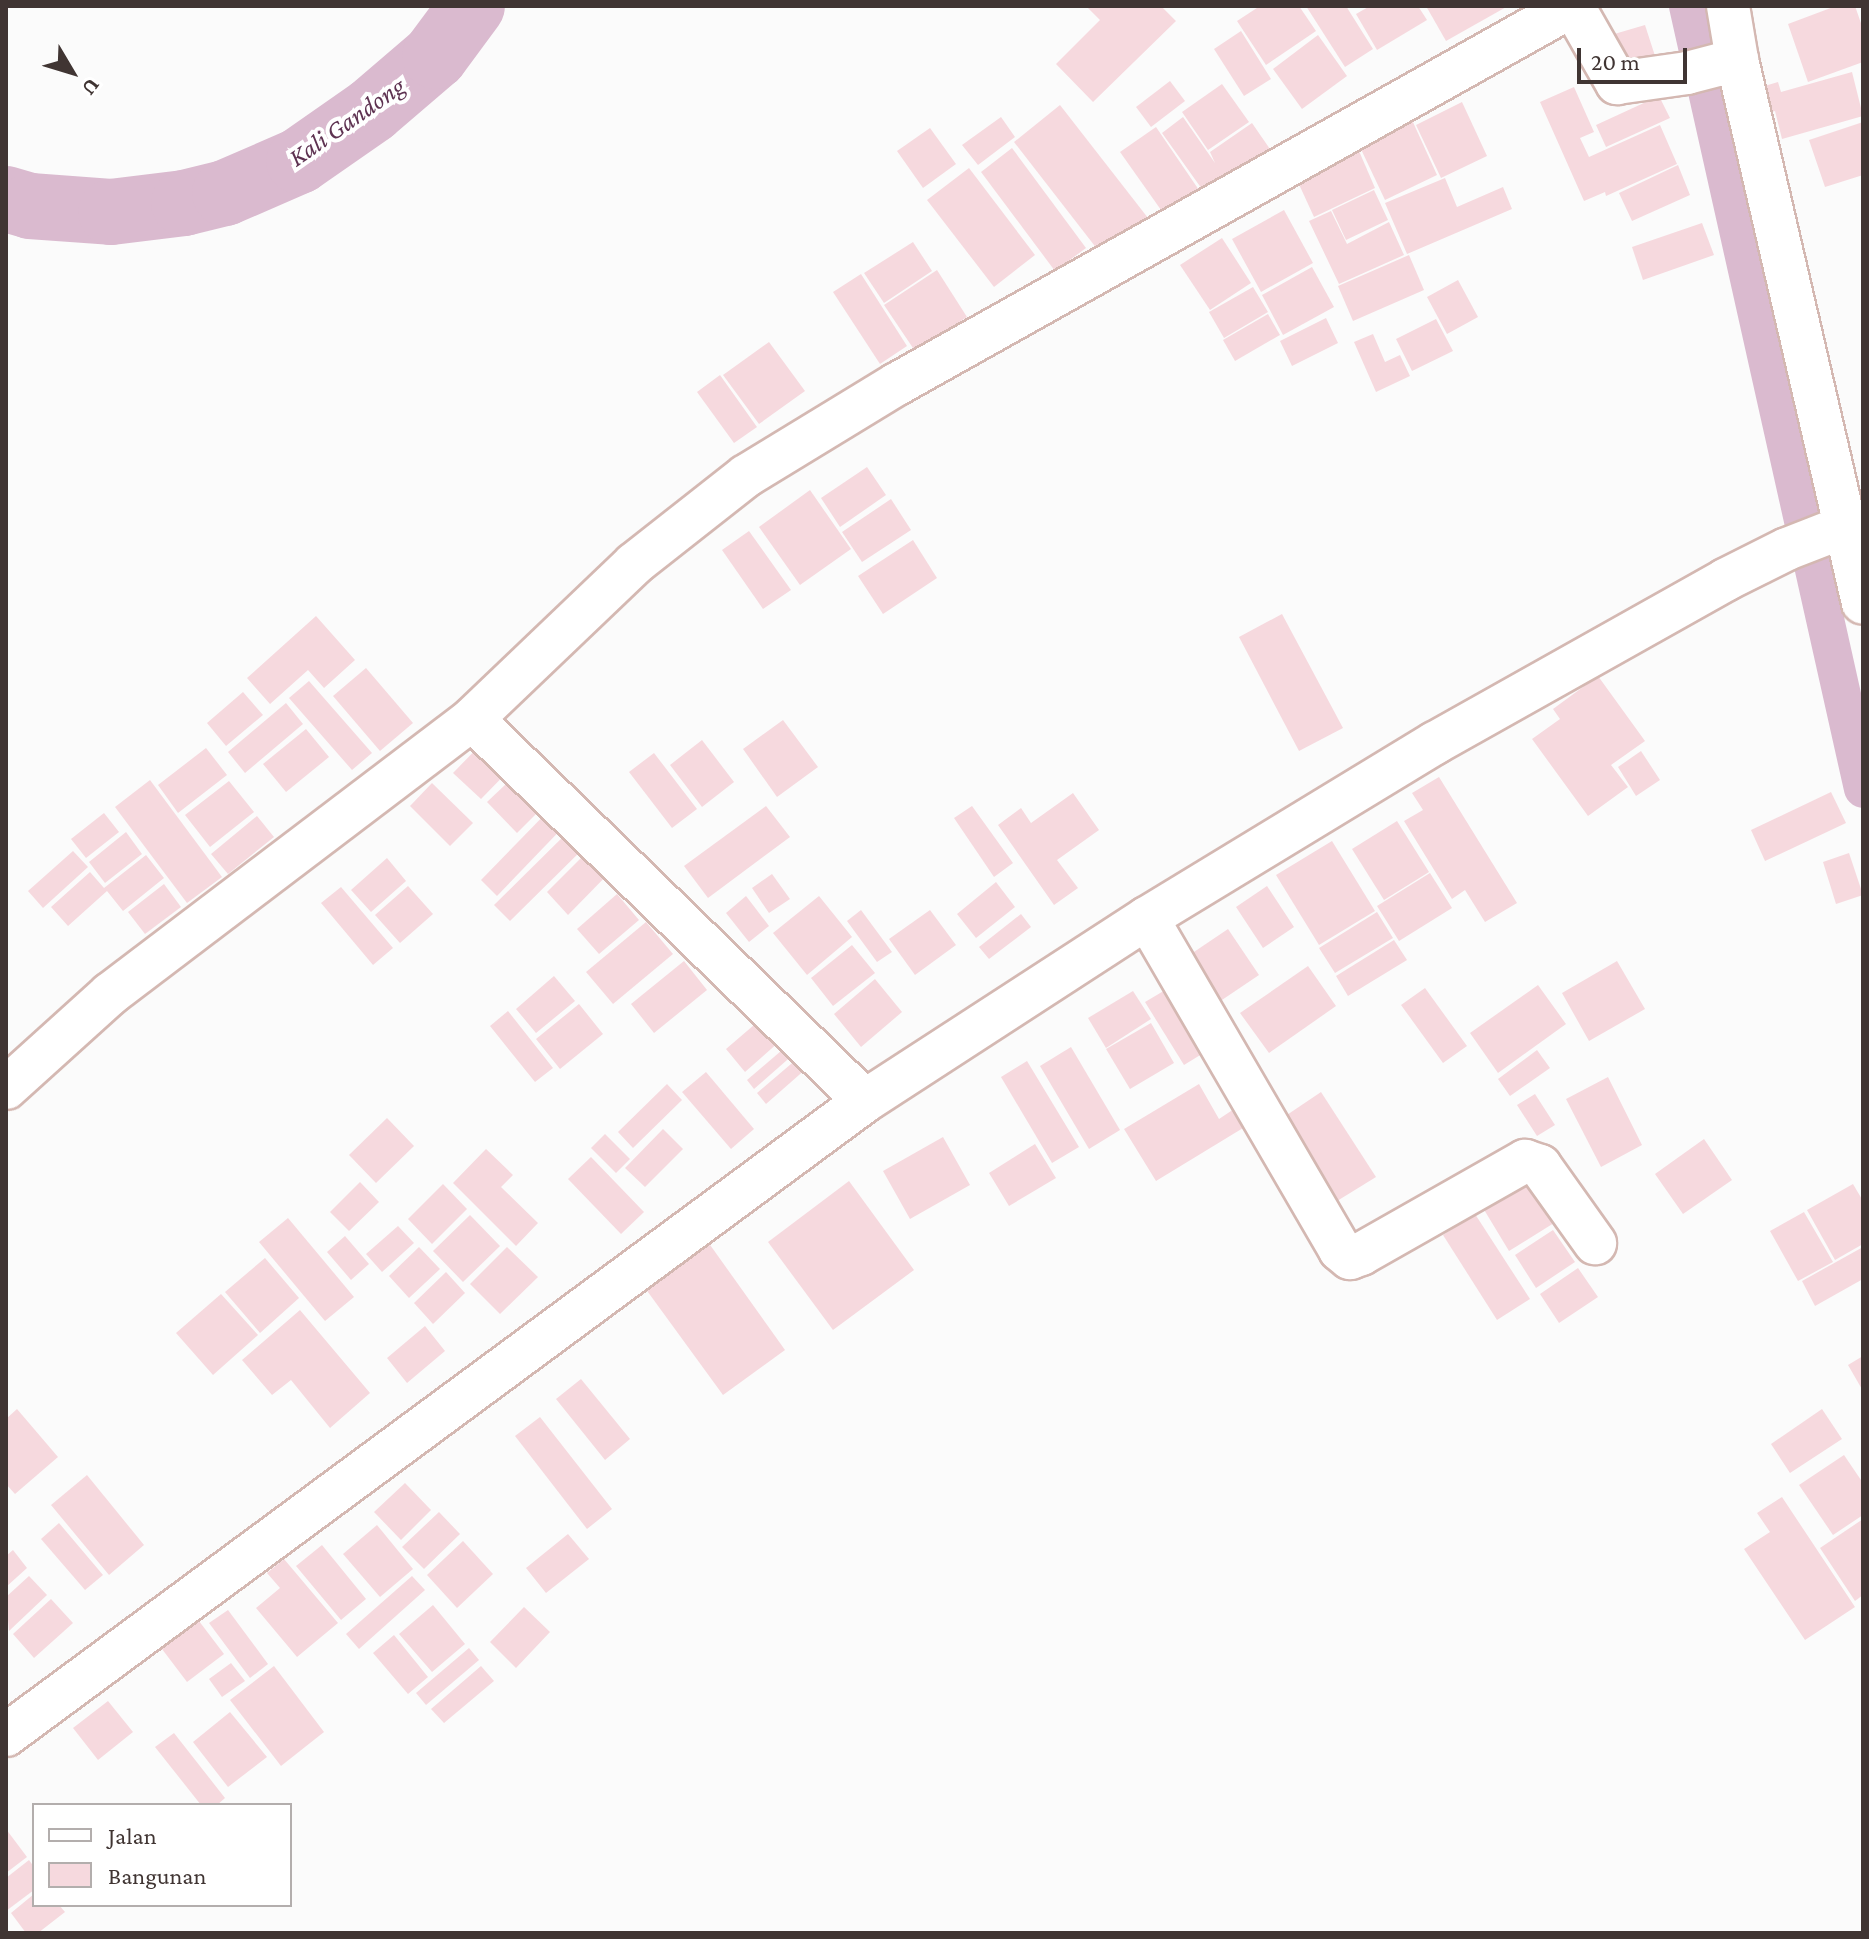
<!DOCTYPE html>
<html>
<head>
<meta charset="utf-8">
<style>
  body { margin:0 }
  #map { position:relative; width:1869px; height:1939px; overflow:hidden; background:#fbfbfb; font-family:"Crimson Pro",serif }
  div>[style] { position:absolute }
  .canal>* { height:38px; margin:-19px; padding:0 19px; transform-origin:19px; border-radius:19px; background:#dabacf }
  .river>* { height:66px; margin:-33px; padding:0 33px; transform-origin:33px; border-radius:33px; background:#dabacf }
  .building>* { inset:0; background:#f6d9de }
  .roads { filter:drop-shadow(2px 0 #d4b8b2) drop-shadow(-2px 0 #d4b8b2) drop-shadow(0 2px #d4b8b2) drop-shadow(0 -2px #d4b8b2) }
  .minor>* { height:42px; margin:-21px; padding:0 21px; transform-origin:21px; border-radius:21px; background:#fff }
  span { translate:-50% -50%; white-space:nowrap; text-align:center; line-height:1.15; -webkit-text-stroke:8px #fff; paint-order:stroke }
  .water-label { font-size:26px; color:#5e3251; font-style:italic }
  .frame { position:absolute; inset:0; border:8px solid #403533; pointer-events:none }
  .legend { position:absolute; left:32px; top:1803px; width:260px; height:104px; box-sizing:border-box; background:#fff; border:2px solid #b3aead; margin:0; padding:10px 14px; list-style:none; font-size:24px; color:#403533 }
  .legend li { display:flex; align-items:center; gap:16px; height:40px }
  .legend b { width:40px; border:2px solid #b3aead }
  .north { position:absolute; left:32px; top:32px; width:80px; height:80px; -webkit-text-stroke:6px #fff; paint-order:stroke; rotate:128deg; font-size:22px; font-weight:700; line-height:32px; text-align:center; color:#403533 }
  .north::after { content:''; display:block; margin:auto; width:28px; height:36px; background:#403533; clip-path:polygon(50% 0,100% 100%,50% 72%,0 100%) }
  .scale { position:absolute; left:1577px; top:48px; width:110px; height:36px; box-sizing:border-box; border:4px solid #403533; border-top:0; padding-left:10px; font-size:24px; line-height:28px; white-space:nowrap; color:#403533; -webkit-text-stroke:6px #fff; paint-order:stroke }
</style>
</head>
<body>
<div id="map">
  <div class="canal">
    <div style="left:1688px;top:6px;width:802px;rotate:77.4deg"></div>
  </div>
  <div class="river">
    <div style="left:6px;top:199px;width:25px;rotate:16deg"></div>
    <div style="left:30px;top:206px;width:81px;rotate:4.2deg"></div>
    <div style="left:111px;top:212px;width:74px;rotate:-7deg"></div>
    <div style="left:184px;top:203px;width:42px;rotate:-13.7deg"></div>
    <div style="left:225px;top:193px;width:81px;rotate:-23.4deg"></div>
    <div style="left:299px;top:161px;width:89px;rotate:-34.9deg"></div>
    <div style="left:372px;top:110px;width:83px;rotate:-40.6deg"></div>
    <div style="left:435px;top:56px;width:62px;rotate:-53.5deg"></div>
  </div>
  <div class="building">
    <div style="clip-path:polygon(1086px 6px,1161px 6px,1176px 21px,1093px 102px,1056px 64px,1100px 20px)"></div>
    <div style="clip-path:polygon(1260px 6px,1299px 6px,1316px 31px,1266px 65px,1237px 21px)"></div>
    <div style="clip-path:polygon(1306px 6px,1346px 6px,1373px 49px,1345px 67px)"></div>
    <div style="clip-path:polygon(1370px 6px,1418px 6px,1427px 20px,1377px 50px,1356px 14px)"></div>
    <div style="clip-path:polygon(1426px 6px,1508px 6px,1446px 41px)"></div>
    <div style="clip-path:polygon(1836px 6px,1855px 6px,1863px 29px,1863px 62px,1808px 82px,1788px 24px)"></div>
    <div style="clip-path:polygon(1645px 25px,1656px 59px,1621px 70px,1611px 35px)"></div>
    <div style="clip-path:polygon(1241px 31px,1271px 79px,1244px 96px,1214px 49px)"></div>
    <div style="clip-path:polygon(1318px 35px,1347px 76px,1302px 109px,1273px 69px)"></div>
    <div style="clip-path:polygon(1852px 72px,1863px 116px,1782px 139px,1775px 111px,1755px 116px,1748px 91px,1778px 82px,1781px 92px)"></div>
    <div style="clip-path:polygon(1170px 81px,1185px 101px,1151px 127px,1136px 107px)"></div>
    <div style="clip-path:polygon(1222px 84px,1249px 122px,1208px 150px,1182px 112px)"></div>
    <div style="clip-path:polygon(1574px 87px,1594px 132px,1580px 138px,1589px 157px,1660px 125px,1677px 164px,1606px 196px,1605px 192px,1584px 201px,1540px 102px)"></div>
    <div style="clip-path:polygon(1659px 96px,1670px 118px,1606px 147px,1596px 125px)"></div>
    <div style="clip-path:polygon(1462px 102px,1487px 156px,1441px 178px,1416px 125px)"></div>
    <div style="clip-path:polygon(1060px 105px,1148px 218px,1101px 254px,1014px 142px)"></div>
    <div style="clip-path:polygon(1001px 117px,1015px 137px,978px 165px,962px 145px)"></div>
    <div style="clip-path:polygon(1183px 117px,1215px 163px,1210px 152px,1252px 123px,1274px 155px,1209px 199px,1162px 133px)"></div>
    <div style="clip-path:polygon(1412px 120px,1437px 175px,1385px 200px,1359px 145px)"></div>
    <div style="clip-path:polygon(1863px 122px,1863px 175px,1825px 187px,1809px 140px)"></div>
    <div style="clip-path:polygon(1156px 127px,1201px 193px,1166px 217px,1120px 152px)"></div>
    <div style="clip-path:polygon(930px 128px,956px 164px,923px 188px,897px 151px)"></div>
    <div style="clip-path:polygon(1012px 148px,1086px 248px,1055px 271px,981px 172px)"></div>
    <div style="clip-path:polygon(1359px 151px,1375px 188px,1314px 217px,1297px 180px)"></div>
    <div style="clip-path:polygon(1678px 165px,1690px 195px,1632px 221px,1619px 193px)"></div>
    <div style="clip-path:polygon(969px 168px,1035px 255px,994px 287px,927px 200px)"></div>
    <div style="clip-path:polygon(1445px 178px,1457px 207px,1503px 187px,1512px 209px,1407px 254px,1385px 203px)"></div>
    <div style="clip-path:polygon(1374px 190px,1388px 220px,1346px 240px,1332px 210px)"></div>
    <div style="clip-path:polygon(1284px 210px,1313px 263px,1261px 292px,1232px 239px)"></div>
    <div style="clip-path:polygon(1331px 211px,1347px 244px,1389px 222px,1404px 255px,1339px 284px,1309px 221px)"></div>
    <div style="clip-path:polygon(1702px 223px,1714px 255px,1643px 280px,1632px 247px)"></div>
    <div style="clip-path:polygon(1222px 238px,1251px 283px,1210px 310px,1180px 265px)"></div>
    <div style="clip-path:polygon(913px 242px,932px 271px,884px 303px,864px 273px)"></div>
    <div style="clip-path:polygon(1409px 255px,1424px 290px,1353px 321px,1338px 286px)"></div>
    <div style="clip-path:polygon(1312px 267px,1334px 307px,1283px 335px,1262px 295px)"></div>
    <div style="clip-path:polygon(937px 270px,967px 317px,915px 351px,884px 305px)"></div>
    <div style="clip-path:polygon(861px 274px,907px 346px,880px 364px,833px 292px)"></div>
    <div style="clip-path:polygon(1458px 280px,1478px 317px,1447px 334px,1427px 297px)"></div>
    <div style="clip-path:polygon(1253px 287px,1268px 312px,1224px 338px,1209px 312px)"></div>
    <div style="clip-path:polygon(1268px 314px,1280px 335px,1235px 361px,1223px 340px)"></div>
    <div style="clip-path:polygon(1326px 318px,1338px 343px,1292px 366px,1280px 341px)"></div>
    <div style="clip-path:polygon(1436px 319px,1453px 351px,1412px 371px,1396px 339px)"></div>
    <div style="clip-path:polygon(1373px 334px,1385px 362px,1400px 355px,1410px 376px,1376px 392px,1354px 342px)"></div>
    <div style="clip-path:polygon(769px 342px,805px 391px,759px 424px,723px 375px)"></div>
    <div style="clip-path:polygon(720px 375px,757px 427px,734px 443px,697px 392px)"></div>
    <div style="clip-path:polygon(867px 467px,886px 495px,840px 527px,821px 498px)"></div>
    <div style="clip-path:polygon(810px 490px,851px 549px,800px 585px,759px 527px)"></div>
    <div style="clip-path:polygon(891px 499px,911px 530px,862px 562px,842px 532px)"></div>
    <div style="clip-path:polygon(749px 531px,791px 590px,763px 609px,722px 550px)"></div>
    <div style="clip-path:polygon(913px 540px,937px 578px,883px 614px,858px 576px)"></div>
    <div style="clip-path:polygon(1282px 614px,1343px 728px,1299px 751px,1239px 637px)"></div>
    <div style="clip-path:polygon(316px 616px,355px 660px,324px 688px,308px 670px,270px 704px,247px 678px)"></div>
    <div style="clip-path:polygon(366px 668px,413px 723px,380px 751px,333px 696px)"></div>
    <div style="clip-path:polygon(1598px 676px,1645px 741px,1611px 765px,1628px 787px,1588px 816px,1532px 739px,1560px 719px,1553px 709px)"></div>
    <div style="clip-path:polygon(309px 681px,372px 753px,352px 770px,289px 698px)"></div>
    <div style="clip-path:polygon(243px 692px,263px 715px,226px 746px,207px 723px)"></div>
    <div style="clip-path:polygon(286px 703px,303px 724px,245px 773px,228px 752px)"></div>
    <div style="clip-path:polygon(783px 720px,818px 767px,777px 797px,743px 749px)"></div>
    <div style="clip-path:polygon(306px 729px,329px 757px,286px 792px,263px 764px)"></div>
    <div style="clip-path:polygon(488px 737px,516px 763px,481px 799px,453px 773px)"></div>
    <div style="clip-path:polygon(702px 740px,734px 782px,702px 807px,670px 765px)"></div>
    <div style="clip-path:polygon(206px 748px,227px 775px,178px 813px,158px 785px)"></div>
    <div style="clip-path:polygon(1641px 751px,1660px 780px,1636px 796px,1618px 767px)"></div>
    <div style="clip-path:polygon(654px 753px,697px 809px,672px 828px,629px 772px)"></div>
    <div style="clip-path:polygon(1439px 777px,1517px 903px,1485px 922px,1465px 890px,1452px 899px,1404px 821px,1423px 810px,1412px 793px)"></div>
    <div style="clip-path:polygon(150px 780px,222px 877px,187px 903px,115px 807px)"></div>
    <div style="clip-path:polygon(229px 781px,254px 812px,210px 847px,185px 815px)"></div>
    <div style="clip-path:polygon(432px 783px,473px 823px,450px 846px,410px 806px)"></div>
    <div style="clip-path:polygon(506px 784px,536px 814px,517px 833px,487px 802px)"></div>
    <div style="clip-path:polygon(1831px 792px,1846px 823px,1765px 861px,1751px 830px)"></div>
    <div style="clip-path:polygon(1073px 793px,1099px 830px,1057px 860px,1078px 888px,1054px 905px,998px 825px,1021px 808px,1031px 823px)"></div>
    <div style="clip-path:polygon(555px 804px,571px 819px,497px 896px,481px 880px)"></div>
    <div style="clip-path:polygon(766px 806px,790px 837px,708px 898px,684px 866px)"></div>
    <div style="clip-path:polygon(972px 806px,1013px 863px,994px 877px,954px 818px)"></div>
    <div style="clip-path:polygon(104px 813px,119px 832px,86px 858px,71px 839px)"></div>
    <div style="clip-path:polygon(257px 816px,274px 837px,228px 874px,211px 854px)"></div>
    <div style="clip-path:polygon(1397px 821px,1429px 872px,1384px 900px,1352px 849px)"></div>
    <div style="clip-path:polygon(577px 823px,593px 839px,510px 921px,494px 905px)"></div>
    <div style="clip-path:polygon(126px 832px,142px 854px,105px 883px,89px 862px)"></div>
    <div style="clip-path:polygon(1332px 841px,1375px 911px,1319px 945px,1276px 875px)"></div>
    <div style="clip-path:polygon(596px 843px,617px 865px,568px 915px,547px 892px)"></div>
    <div style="clip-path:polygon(73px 851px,88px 867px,43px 908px,28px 891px)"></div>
    <div style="clip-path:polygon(1849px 853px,1863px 895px,1836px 904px,1823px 862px)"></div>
    <div style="clip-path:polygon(146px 855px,164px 878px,123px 911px,107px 891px,68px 926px,51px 907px,90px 872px,104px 888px)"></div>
    <div style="clip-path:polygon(387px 858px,406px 881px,371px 912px,351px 890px)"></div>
    <div style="clip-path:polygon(1430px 873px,1452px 908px,1399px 941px,1377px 906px)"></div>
    <div style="clip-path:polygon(772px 874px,790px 899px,769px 913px,752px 888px)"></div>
    <div style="clip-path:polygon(996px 882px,1015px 907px,976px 938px,957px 914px)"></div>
    <div style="clip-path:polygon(164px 884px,181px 907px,145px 934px,128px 912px)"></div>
    <div style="clip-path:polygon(408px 886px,433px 914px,400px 943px,375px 915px)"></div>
    <div style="clip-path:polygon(1267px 886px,1294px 927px,1263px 948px,1236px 907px)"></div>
    <div style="clip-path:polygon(341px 887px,393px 948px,373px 965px,321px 903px)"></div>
    <div style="clip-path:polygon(617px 894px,639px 920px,599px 954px,577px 929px)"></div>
    <div style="clip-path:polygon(746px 896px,769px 926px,749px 942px,726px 913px)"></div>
    <div style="clip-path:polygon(819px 896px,852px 937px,807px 975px,773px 933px)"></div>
    <div style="clip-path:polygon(861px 910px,892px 952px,877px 962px,847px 921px)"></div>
    <div style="clip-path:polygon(930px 910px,956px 945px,915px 975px,889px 939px)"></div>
    <div style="clip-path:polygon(1377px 912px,1393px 938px,1335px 973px,1319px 948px)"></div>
    <div style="clip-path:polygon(1021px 914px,1031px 927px,989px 959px,979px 947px)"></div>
    <div style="clip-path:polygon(646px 922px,673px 954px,613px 1004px,586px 972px)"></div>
    <div style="clip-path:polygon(1228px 929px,1259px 975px,1216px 1004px,1185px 958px)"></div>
    <div style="clip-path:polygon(1394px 940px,1407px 960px,1348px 996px,1336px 976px)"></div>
    <div style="clip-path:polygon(852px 945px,875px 973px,833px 1006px,811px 978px)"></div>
    <div style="clip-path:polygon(684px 961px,707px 990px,654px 1033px,631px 1004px)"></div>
    <div style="clip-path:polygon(1617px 961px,1645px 1009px,1589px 1041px,1562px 993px)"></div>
    <div style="clip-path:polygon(1308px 966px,1336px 1006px,1269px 1053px,1240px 1013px)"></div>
    <div style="clip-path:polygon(554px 976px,575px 1001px,536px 1033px,516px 1009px)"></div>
    <div style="clip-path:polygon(875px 979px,902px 1012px,861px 1047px,834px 1014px)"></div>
    <div style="clip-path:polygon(1538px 985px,1566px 1024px,1498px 1073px,1470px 1033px)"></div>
    <div style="clip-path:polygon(1172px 986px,1210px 1049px,1184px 1065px,1145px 1002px)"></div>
    <div style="clip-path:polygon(1425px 988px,1467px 1046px,1443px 1063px,1401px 1005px)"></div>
    <div style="clip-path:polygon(1133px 991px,1151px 1019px,1106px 1048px,1088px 1018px)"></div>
    <div style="clip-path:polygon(579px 1004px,603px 1034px,560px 1069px,536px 1039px)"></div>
    <div style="clip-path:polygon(508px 1011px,553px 1068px,535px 1082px,490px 1026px)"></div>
    <div style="clip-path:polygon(761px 1019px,780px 1041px,745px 1072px,726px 1049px)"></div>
    <div style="clip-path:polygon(1151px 1023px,1174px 1063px,1130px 1089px,1106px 1049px)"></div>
    <div style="clip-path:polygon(788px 1045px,795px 1053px,754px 1089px,747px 1080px)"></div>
    <div style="clip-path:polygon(1071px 1047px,1120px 1130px,1089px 1149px,1040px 1066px)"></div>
    <div style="clip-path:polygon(1537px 1050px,1550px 1068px,1510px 1096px,1498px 1079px)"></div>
    <div style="clip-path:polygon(798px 1058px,807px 1068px,766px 1104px,757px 1093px)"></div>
    <div style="clip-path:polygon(1027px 1061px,1079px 1147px,1052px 1163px,1001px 1077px)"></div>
    <div style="clip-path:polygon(706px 1072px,754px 1129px,731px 1149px,682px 1092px)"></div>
    <div style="clip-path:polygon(1608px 1077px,1642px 1145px,1601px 1167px,1566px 1099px)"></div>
    <div style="clip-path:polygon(667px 1084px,682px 1100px,633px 1148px,618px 1132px)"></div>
    <div style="clip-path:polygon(1199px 1084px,1219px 1119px,1237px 1107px,1248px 1125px,1156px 1181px,1124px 1129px)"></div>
    <div style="clip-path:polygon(1321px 1092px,1376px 1177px,1329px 1206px,1275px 1123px)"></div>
    <div style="clip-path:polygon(1535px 1094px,1555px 1125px,1537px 1136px,1517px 1105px)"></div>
    <div style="clip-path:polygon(387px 1118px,414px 1146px,376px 1183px,349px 1155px)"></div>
    <div style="clip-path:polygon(663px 1129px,683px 1149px,645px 1187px,625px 1168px)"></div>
    <div style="clip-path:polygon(605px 1134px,630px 1159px,616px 1173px,591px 1148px)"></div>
    <div style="clip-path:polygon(943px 1137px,970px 1185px,910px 1219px,883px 1171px)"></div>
    <div style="clip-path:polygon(1704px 1139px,1732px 1180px,1683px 1214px,1655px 1174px)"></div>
    <div style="clip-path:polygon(1035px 1144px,1056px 1178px,1009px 1206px,989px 1173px)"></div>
    <div style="clip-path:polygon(486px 1149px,513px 1175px,501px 1187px,538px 1223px,516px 1246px,453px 1183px)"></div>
    <div style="clip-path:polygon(591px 1157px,644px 1212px,621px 1234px,568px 1179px)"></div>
    <div style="clip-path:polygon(1527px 1180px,1554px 1223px,1509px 1251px,1483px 1208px)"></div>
    <div style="clip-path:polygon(849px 1181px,914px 1270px,833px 1330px,768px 1242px)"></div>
    <div style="clip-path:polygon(360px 1182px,379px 1202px,349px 1231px,330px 1212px)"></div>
    <div style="clip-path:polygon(443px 1184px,467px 1209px,432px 1244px,408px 1219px)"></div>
    <div style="clip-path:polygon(1853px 1184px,1863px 1201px,1863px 1244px,1835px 1260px,1807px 1210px)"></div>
    <div style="clip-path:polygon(1804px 1212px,1833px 1262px,1798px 1281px,1770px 1231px)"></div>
    <div style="clip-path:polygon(1475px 1214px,1530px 1299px,1497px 1320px,1443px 1235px)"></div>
    <div style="clip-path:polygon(470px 1215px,500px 1246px,463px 1282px,433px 1251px)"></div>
    <div style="clip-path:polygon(288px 1218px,354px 1297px,325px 1321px,259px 1242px)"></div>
    <div style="clip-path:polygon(398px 1226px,414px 1243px,382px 1272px,366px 1254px)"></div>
    <div style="clip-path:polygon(1553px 1230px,1575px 1262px,1536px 1288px,1515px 1255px)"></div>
    <div style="clip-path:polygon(345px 1236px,369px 1264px,351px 1280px,327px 1252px)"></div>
    <div style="clip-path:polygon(708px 1242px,785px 1350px,723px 1395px,645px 1288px)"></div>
    <div style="clip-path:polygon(419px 1247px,440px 1269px,409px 1298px,389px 1276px)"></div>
    <div style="clip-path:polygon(507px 1247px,538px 1277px,500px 1314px,470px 1284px)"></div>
    <div style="clip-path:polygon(1863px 1247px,1863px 1279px,1815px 1306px,1802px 1281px)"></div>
    <div style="clip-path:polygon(265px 1258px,299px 1298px,260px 1333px,225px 1292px)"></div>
    <div style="clip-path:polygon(1578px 1268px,1598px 1297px,1559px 1323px,1540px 1294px)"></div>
    <div style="clip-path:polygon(446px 1272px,465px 1293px,433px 1324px,414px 1303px)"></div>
    <div style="clip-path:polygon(221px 1294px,258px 1335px,213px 1375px,176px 1333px)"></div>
    <div style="clip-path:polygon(300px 1310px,370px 1393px,330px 1428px,291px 1380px,272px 1395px,242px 1360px)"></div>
    <div style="clip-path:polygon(425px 1326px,445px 1351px,407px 1383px,387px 1358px)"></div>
    <div style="clip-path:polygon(1863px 1356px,1863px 1391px,1848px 1365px)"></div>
    <div style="clip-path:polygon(581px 1379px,630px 1439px,605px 1460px,556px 1399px)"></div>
    <div style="clip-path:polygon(17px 1409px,58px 1457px,15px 1494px,6px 1484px,6px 1419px)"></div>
    <div style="clip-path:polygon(1822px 1409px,1842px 1439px,1790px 1473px,1771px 1444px)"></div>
    <div style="clip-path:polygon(540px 1417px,612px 1509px,587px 1529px,515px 1436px)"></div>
    <div style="clip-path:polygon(1844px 1455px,1863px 1483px,1863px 1515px,1833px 1535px,1799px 1485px)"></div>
    <div style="clip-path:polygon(87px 1475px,144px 1545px,109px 1575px,51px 1505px)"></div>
    <div style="clip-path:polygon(405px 1483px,431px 1510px,401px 1540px,374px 1512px)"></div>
    <div style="clip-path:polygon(1782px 1497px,1855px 1607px,1805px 1640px,1744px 1549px,1770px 1532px,1757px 1513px)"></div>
    <div style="clip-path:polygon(439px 1512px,460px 1534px,424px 1569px,402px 1547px)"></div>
    <div style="clip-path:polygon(1863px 1519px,1863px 1595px,1855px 1601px,1820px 1548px)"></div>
    <div style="clip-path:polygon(59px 1523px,103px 1575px,85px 1590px,41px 1539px)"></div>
    <div style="clip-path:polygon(377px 1525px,413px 1569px,380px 1597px,343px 1554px)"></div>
    <div style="clip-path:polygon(568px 1534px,589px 1559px,546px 1593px,526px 1568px)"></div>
    <div style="clip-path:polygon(463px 1541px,493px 1574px,457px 1608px,427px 1575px)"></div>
    <div style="clip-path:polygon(322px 1545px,366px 1599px,341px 1620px,296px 1566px)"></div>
    <div style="clip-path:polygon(13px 1550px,27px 1568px,6px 1587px,6px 1556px)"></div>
    <div style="clip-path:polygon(284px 1559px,338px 1623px,297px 1657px,256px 1608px,280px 1588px,267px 1573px)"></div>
    <div style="clip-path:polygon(29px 1576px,47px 1595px,9px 1631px,6px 1597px)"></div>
    <div style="clip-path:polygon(412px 1576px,425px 1590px,359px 1649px,346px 1634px)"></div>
    <div style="clip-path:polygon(51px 1599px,73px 1623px,34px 1658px,13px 1634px)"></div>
    <div style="clip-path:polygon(433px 1605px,465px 1644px,432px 1672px,399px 1634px)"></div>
    <div style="clip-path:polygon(524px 1607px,550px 1632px,516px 1668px,490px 1642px)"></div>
    <div style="clip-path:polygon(228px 1610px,268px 1664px,250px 1678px,209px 1623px)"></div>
    <div style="clip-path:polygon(199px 1621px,224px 1654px,187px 1682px,162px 1649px)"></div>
    <div style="clip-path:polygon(394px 1635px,428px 1677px,408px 1694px,373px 1653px)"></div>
    <div style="clip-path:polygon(469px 1648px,479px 1660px,426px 1705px,416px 1693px)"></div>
    <div style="clip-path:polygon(231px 1663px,245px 1681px,222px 1697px,209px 1679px)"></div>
    <div style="clip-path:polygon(274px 1666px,324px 1732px,281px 1766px,230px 1700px)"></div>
    <div style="clip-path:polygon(481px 1666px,494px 1681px,444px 1723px,431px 1709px)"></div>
    <div style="clip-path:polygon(108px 1701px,133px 1732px,98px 1760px,73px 1728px)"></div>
    <div style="clip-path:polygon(230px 1712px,267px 1757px,228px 1787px,193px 1742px)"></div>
    <div style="clip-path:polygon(174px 1733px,225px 1798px,217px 1805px,201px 1805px,155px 1747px)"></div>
    <div style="clip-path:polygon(6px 1829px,27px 1857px,6px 1873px)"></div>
    <div style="clip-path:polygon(29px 1860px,34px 1867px,34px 1890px,6px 1911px,6px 1878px)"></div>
    <div style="clip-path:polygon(34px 1894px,34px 1905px,59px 1905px,65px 1912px,38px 1933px,26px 1933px,11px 1913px)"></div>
  </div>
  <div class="roads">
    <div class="minor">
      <div style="left:1573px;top:6px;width:89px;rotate:60.3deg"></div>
      <div style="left:1617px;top:83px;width:71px;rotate:-8.1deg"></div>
      <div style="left:1687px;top:73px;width:52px;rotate:-14.6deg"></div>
      <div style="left:1728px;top:6px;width:55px;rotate:80.5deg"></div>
      <div style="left:1737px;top:60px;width:557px;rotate:76.94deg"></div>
      <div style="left:472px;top:719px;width:548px;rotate:44.19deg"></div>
      <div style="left:1147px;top:918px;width:384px;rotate:59.8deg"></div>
      <div style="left:1340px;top:1250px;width:13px;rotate:39deg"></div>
      <div style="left:1350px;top:1258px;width:12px;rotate:-20deg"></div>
      <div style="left:1361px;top:1254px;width:189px;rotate:-29.6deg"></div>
      <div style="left:1525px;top:1161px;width:16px;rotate:18deg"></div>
      <div style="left:1540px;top:1166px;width:95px;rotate:54.5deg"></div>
      <div style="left:6px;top:1088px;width:140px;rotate:-42.1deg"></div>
      <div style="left:110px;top:994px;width:455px;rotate:-37.2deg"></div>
      <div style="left:472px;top:719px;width:224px;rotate:-43.7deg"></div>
      <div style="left:634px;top:564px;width:142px;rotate:-38.2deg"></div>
      <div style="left:746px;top:476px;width:177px;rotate:-31.4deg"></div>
      <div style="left:897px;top:384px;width:774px;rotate:-29.25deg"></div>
      <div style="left:6px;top:1735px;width:1068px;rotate:-36.43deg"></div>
      <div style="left:865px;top:1101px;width:336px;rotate:-33deg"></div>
      <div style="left:1147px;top:918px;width:337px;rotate:-31.3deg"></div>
      <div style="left:1435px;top:743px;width:333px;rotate:-29.3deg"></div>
      <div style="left:1725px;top:580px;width:69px;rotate:-26.6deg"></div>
      <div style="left:1787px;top:549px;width:63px;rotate:-21.3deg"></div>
    </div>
  </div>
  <div class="water-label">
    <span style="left:347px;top:122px;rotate:-35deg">Kali Gandong</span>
  </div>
  <div class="frame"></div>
  <ul class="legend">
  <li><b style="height:10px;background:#fff"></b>Jalan</li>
  <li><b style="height:22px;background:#f6d9de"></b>Bangunan</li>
  </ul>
  <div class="north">U</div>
  <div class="scale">20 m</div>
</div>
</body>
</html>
